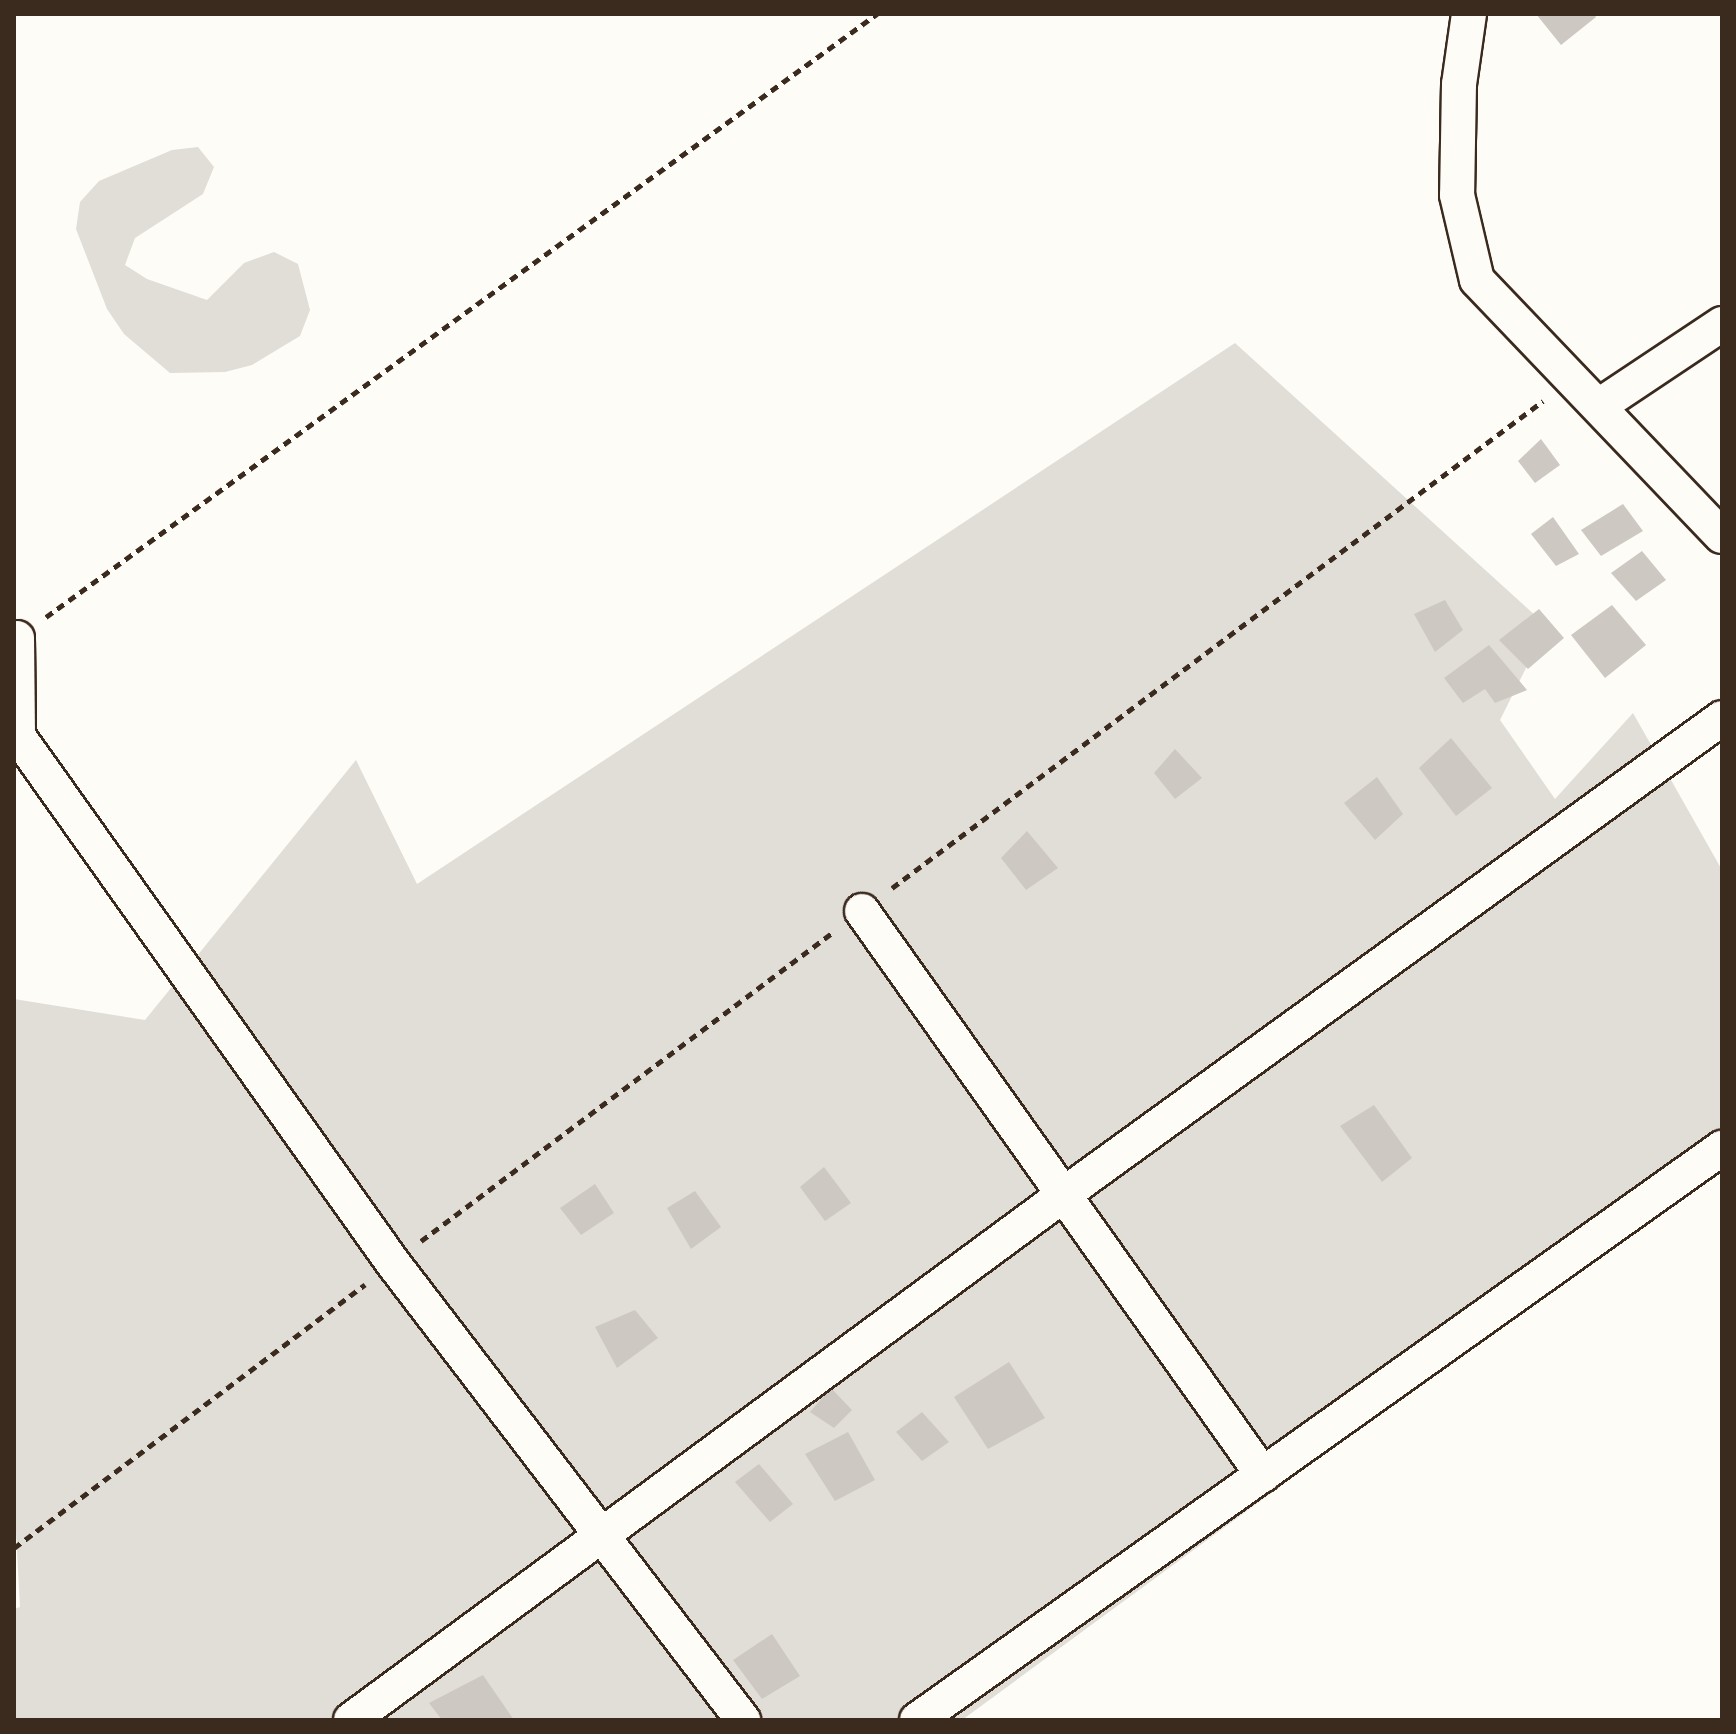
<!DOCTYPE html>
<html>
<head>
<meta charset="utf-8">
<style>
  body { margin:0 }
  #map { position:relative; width:1736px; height:1734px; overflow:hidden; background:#fdfcf7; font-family:"Balsamiq Sans",sans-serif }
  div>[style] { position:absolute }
  .green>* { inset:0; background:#e1ded7 }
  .building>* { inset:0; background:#cdc8c2 }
  .path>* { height:5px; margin-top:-2.5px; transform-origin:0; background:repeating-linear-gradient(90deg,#3b2a1e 0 8px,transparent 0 14px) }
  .roads { filter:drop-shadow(2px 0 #3b2a1e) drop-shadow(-2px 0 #3b2a1e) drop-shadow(0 2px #3b2a1e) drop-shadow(0 -2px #3b2a1e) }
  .street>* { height:34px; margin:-17px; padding:0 17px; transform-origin:17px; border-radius:17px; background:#fdfcf7 }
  span { translate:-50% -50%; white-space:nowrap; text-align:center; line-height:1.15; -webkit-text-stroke:6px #fdfcf7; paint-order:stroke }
  .frame { position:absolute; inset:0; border:16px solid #3b2a1e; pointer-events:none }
</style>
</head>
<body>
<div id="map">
  <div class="green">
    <div style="clip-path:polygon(198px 147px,214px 167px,203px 194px,135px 238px,125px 265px,147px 279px,207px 300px,244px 263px,274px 252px,298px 264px,310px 310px,300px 336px,252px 365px,225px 372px,170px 373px,124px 334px,107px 309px,76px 229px,80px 202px,99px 181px,172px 150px)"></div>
    <div style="clip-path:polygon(1235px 343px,1547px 626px,1500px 720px,1555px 799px,1633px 713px,1722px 870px,1722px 1162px,962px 1720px,14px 1720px,14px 1609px,20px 1607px,14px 1495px,14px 999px,145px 1020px,356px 760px,417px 884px)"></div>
  </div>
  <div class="building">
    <div style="clip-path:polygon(1536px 14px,1594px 14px,1596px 17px,1561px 45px)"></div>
    <div style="clip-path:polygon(1541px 439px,1560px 465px,1535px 483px,1518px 461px)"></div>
    <div style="clip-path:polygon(1623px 504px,1643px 531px,1601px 556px,1581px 530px)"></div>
    <div style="clip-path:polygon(1553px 517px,1579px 554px,1556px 566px,1531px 534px)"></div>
    <div style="clip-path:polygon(1642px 551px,1666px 580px,1636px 601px,1611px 573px)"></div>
    <div style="clip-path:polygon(1445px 600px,1463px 630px,1435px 652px,1414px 614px)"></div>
    <div style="clip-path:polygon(1612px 605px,1646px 645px,1605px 678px,1571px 635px)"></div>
    <div style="clip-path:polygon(1539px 609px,1564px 638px,1528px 669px,1499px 640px)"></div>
    <div style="clip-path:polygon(1489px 645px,1527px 690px,1495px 703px,1485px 689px,1463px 703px,1444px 678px)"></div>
    <div style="clip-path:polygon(1451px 738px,1492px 788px,1456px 816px,1419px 768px)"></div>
    <div style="clip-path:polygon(1175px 749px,1202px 778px,1175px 799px,1154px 773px)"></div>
    <div style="clip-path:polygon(1377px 777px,1403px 814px,1375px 840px,1344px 803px)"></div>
    <div style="clip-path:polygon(1027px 831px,1058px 868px,1026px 890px,1001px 858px)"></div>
    <div style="clip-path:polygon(1374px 1105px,1412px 1158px,1382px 1182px,1340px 1126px)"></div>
    <div style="clip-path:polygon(824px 1167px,851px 1203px,825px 1221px,800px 1187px)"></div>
    <div style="clip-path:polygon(595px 1184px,614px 1213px,581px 1235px,560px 1208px)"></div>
    <div style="clip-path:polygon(695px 1191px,721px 1227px,691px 1249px,667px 1208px)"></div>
    <div style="clip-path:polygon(635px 1310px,658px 1338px,617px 1368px,595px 1327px)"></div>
    <div style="clip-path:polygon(1009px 1362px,1045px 1418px,988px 1449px,954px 1397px)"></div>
    <div style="clip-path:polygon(831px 1388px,852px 1410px,834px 1428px,810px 1412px)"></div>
    <div style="clip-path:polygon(922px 1412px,949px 1442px,922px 1461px,896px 1432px)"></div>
    <div style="clip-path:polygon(848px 1432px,875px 1480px,835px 1501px,805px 1454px)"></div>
    <div style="clip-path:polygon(759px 1464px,793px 1504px,770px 1522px,735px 1482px)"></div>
    <div style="clip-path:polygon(772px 1634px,800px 1676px,762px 1699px,733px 1660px)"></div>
    <div style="clip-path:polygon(483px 1675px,514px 1720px,442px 1720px,429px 1703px)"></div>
  </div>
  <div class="path">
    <div style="left:46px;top:617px;width:1027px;rotate:-35.97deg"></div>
    <div style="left:892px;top:888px;width:813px;rotate:-36.8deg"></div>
    <div style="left:421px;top:1241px;width:514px;rotate:-36.85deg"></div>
    <div style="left:14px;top:1548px;width:439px;rotate:-36.9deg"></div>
  </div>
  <div class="roads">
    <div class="street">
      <div style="left:1469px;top:14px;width:71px;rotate:98.1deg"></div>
      <div style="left:1459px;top:84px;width:111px;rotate:91deg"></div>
      <div style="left:1457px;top:195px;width:87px;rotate:76.8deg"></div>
      <div style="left:1477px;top:280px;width:354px;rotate:46.3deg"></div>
      <div style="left:1599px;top:406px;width:148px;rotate:-33.7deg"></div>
      <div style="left:17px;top:638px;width:98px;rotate:89.4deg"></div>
      <div style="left:18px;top:736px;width:647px;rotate:54.57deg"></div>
      <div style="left:393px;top:1263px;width:576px;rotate:52.55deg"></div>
      <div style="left:862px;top:911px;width:692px;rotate:54.59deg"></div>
      <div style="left:351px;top:1720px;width:912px;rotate:-36.39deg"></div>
      <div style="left:1085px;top:1179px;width:786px;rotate:-35.89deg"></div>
      <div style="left:917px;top:1720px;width:988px;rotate:-35.4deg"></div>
    </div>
  </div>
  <div class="frame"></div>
</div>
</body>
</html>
